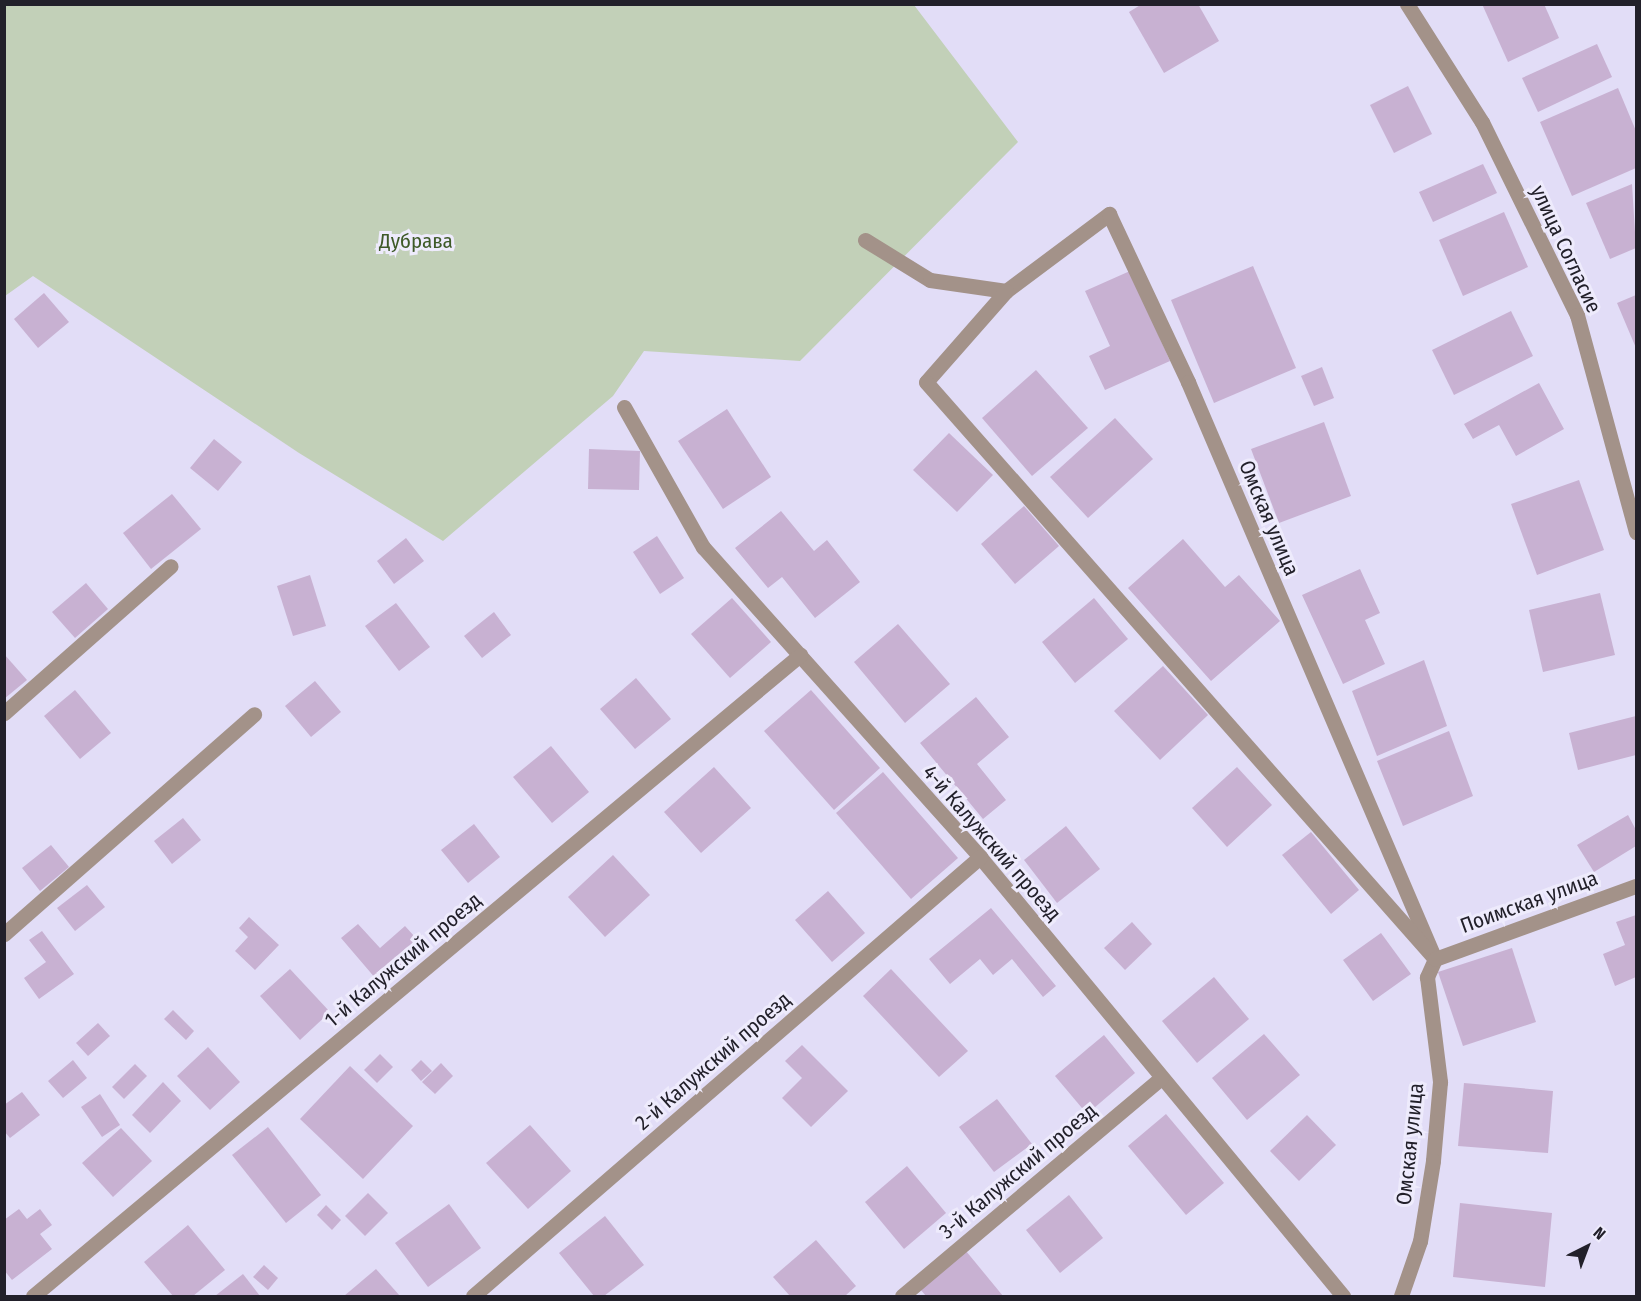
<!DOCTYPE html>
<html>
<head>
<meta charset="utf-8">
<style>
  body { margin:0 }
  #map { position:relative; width:1641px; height:1301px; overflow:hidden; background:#e2ddf7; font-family:"Fira Sans Condensed",sans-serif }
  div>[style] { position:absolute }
  .green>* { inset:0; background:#c2d0b8 }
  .building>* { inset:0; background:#c8b1d2 }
  .minor>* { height:15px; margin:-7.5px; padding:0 7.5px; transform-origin:7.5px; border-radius:7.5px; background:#a39289 }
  span { translate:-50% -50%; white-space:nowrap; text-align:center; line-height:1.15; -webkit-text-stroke:6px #eeebfc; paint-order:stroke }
  .park-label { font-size:21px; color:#3e5a28 }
  .street-label { font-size:21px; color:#22202a }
  .frame { position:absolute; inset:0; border:6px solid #22202a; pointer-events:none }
  .north { position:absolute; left:1557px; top:1217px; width:60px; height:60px; -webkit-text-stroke:4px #eeebfc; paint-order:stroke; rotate:42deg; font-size:16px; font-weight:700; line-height:24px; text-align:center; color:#22202a }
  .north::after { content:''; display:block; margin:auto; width:21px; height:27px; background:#22202a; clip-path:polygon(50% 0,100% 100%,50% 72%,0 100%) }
</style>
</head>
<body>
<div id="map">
  <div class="green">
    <div style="clip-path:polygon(5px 5px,914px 5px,1018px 142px,800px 361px,644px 351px,613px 396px,443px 541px,299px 453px,33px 276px,5px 296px)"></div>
  </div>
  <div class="building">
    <div style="clip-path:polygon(1142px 4px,1198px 4px,1219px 41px,1164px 73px,1129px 12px)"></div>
    <div style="clip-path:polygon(1482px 4px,1544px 4px,1559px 38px,1508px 62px)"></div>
    <div style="clip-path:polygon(1597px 44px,1612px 77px,1538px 112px,1522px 78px)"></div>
    <div style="clip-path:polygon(1408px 86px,1432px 134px,1394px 153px,1370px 105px)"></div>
    <div style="clip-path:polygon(1618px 88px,1636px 131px,1636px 168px,1572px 196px,1540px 122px)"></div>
    <div style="clip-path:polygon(1483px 164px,1497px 193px,1433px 222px,1419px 192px)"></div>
    <div style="clip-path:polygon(1632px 184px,1636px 248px,1610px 259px,1586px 203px)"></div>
    <div style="clip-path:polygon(1504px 212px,1528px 267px,1463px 296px,1439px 240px)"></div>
    <div style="clip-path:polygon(1253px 266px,1296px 368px,1214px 403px,1171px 300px)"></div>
    <div style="clip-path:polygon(1130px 271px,1170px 361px,1105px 390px,1089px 356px,1110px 346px,1085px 291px)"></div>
    <div style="clip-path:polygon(44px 293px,69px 322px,38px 348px,14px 319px)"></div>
    <div style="clip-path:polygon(1636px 295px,1636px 348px,1617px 303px)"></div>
    <div style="clip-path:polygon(1511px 311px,1533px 356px,1454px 395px,1432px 350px)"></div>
    <div style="clip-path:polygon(1322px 367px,1334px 398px,1314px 406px,1301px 376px)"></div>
    <div style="clip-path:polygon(1036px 370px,1088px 428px,1032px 476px,982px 418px)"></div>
    <div style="clip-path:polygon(1539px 383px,1564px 429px,1516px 456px,1499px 425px,1473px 439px,1464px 424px)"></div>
    <div style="clip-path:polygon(727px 409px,771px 477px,723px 509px,678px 441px)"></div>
    <div style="clip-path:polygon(1115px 418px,1153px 459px,1088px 518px,1050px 477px)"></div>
    <div style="clip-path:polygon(1324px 422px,1351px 496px,1279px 523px,1251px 449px)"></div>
    <div style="clip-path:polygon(949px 433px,993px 475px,957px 512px,913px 470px)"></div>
    <div style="clip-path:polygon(214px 439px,242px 462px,218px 491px,190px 468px)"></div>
    <div style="clip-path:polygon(589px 449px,640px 451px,639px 490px,588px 489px)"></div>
    <div style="clip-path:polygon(1579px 480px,1604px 550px,1537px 575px,1511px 504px)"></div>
    <div style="clip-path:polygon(172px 494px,201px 529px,151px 569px,123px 533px)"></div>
    <div style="clip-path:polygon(1024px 506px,1059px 546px,1015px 584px,981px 544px)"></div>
    <div style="clip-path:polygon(781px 511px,814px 551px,827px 540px,860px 582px,815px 618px,782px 577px,768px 588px,735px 548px)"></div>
    <div style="clip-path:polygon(657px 536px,684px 578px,660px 594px,633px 552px)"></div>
    <div style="clip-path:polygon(406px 538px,424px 561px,394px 584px,377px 561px)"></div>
    <div style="clip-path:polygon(1183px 539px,1225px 587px,1239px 575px,1280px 621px,1211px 681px,1128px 588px)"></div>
    <div style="clip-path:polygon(1360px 569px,1380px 613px,1365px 620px,1385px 664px,1343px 684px,1302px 595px)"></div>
    <div style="clip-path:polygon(310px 575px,326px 626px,293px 636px,277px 586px)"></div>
    <div style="clip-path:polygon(86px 583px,108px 609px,75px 638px,52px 612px)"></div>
    <div style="clip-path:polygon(1600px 593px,1615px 655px,1543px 672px,1529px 610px)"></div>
    <div style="clip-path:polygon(732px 598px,771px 642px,730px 678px,691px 634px)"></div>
    <div style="clip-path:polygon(1094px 598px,1128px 639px,1075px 683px,1042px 642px)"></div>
    <div style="clip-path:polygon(396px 603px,430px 647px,399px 671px,365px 626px)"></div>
    <div style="clip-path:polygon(494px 612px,511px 635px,482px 658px,464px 636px)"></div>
    <div style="clip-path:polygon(898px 624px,950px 684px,905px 723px,854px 662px)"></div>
    <div style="clip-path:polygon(4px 654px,27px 680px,4px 699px)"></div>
    <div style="clip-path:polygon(1424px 660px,1447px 726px,1377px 756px,1352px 691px)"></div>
    <div style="clip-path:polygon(1163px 666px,1208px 715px,1160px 760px,1114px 711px)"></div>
    <div style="clip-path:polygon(636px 678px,671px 719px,635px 749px,600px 709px)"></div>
    <div style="clip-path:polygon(315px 681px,341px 712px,311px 737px,285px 706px)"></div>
    <div style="clip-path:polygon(75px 690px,111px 733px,80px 759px,44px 716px)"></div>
    <div style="clip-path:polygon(811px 690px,880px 768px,834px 810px,764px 731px)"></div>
    <div style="clip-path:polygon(976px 697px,1009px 737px,977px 764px,1006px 800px,983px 819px,920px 743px)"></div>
    <div style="clip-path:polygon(1636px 716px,1636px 755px,1578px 770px,1569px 733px)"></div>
    <div style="clip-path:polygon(1449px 731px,1473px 796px,1403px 826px,1377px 761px)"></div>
    <div style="clip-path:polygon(551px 746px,589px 792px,552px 823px,513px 777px)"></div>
    <div style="clip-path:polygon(714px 767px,751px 808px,701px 853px,664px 812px)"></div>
    <div style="clip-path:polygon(1237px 767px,1272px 805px,1227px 847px,1192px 808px)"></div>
    <div style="clip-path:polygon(883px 772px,958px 858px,911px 899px,836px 813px)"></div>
    <div style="clip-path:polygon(1628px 815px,1636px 830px,1636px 846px,1594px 872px,1577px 845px)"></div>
    <div style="clip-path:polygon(183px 818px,201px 840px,172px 864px,154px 841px)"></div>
    <div style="clip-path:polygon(474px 824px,500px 857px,468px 883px,441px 850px)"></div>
    <div style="clip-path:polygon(1066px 826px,1100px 869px,1057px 903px,1024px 860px)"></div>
    <div style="clip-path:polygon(1311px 832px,1359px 890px,1331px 914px,1282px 855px)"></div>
    <div style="clip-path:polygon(51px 845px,69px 867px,40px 891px,22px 868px)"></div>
    <div style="clip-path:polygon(613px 855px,650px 895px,605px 937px,568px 897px)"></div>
    <div style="clip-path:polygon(87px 885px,105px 907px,75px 931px,57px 908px)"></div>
    <div style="clip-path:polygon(828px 891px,865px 933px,832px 962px,795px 920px)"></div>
    <div style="clip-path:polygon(991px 908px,1056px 986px,1043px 997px,1012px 959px,993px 975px,980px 959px,950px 984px,929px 959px)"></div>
    <div style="clip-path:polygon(1636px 915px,1636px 977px,1615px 986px,1603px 954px,1625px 945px,1616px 922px)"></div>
    <div style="clip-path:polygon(249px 917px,279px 945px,255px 970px,235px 951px,248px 937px,239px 928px)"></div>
    <div style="clip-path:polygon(1132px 922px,1152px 944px,1125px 970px,1104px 948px)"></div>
    <div style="clip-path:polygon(358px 924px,380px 948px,405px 926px,425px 948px,382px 986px,341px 938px)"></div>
    <div style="clip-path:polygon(42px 931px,74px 974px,39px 999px,24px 978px,46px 962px,29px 940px)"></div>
    <div style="clip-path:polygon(1381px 933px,1411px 974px,1373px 1001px,1343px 960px)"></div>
    <div style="clip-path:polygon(1512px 948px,1536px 1022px,1463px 1046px,1438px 972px)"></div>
    <div style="clip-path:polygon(290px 969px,330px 1012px,300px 1040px,260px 996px)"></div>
    <div style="clip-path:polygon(891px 969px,968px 1051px,939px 1077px,863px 996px)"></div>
    <div style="clip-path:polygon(1214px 977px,1249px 1019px,1197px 1063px,1162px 1021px)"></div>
    <div style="clip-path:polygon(173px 1010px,194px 1031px,186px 1040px,164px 1019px)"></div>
    <div style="clip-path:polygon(98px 1023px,110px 1036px,88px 1056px,76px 1043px)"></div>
    <div style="clip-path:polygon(1264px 1034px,1300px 1075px,1247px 1120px,1212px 1078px)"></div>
    <div style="clip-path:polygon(1104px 1035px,1135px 1073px,1087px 1114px,1055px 1076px)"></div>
    <div style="clip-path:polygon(802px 1045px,848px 1091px,811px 1127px,782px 1098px,802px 1078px,785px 1061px)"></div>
    <div style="clip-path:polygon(208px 1047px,240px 1082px,210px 1110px,177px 1076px)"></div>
    <div style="clip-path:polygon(380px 1054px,393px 1067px,377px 1083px,364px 1070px)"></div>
    <div style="clip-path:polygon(73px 1060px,87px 1078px,63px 1098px,48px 1081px)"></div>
    <div style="clip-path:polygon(421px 1060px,432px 1071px,421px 1081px,411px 1070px)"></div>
    <div style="clip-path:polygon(441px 1063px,453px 1076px,435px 1094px,422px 1082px)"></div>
    <div style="clip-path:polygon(135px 1064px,147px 1076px,124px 1099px,112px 1087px)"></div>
    <div style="clip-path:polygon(350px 1066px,413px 1126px,363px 1179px,300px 1119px)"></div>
    <div style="clip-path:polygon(163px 1082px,181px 1101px,150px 1133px,132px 1115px)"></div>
    <div style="clip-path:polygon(1464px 1083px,1553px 1091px,1548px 1153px,1458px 1146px)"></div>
    <div style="clip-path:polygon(22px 1092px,40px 1115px,10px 1138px,4px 1131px,4px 1105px)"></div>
    <div style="clip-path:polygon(100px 1094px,120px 1125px,102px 1137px,81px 1107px)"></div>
    <div style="clip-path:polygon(997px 1099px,1032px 1144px,994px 1172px,959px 1127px)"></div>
    <div style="clip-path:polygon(1166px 1114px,1224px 1183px,1186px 1215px,1128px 1146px)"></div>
    <div style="clip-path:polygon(1307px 1115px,1336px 1145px,1299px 1181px,1270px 1151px)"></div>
    <div style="clip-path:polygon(530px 1125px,571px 1171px,528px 1209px,486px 1163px)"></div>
    <div style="clip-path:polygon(268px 1127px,321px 1195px,286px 1223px,232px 1155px)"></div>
    <div style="clip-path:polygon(121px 1128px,152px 1161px,113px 1197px,82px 1163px)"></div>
    <div style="clip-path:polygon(907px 1166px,946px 1213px,904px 1249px,865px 1202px)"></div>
    <div style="clip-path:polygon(368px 1193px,388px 1213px,365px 1236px,345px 1216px)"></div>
    <div style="clip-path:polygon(1069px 1195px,1103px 1238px,1060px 1273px,1026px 1230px)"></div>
    <div style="clip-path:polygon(1460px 1203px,1552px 1213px,1545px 1287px,1453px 1277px)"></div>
    <div style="clip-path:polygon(449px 1204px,481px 1248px,428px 1287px,395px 1243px)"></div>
    <div style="clip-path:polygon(326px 1205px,341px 1220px,332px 1230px,317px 1215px)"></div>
    <div style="clip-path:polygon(19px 1209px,27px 1219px,40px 1209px,52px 1225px,40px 1234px,52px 1249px,12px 1280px,4px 1270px,4px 1220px)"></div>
    <div style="clip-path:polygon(605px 1216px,644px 1265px,604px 1296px,594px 1296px,559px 1253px)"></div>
    <div style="clip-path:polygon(188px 1225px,225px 1270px,193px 1296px,173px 1296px,144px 1262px)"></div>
    <div style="clip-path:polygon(816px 1240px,856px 1286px,845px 1296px,790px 1296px,773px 1277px)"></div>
    <div style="clip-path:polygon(966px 1251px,1003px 1296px,926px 1296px,920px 1289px)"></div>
    <div style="clip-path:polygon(264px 1265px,278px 1278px,268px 1290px,253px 1277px)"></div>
    <div style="clip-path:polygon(376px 1269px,400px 1296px,344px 1296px)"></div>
    <div style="clip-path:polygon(243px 1274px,260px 1296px,215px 1296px)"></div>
  </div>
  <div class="minor">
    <div style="left:1407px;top:4px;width:140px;rotate:57.6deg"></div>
    <div style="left:1482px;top:122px;width:215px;rotate:63.8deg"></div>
    <div style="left:1577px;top:315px;width:225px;rotate:74.8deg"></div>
    <div style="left:865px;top:240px;width:76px;rotate:31.6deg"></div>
    <div style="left:930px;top:280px;width:77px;rotate:8.2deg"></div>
    <div style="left:1006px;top:291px;width:129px;rotate:-36.8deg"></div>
    <div style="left:1109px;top:214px;width:186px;rotate:64.8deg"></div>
    <div style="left:1188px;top:382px;width:628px;rotate:66.83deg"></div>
    <div style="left:1435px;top:959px;width:20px;rotate:114deg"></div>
    <div style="left:1427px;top:977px;width:106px;rotate:82.9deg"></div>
    <div style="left:1440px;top:1082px;width:79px;rotate:95.1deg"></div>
    <div style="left:1433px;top:1161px;width:81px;rotate:99.2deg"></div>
    <div style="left:1420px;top:1241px;width:58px;rotate:109.1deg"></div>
    <div style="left:1006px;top:291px;width:121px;rotate:131.3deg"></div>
    <div style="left:926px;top:382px;width:769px;rotate:48.58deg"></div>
    <div style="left:1435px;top:959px;width:214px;rotate:-20deg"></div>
    <div style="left:624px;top:407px;width:161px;rotate:60.6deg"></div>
    <div style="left:703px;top:547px;width:416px;rotate:48.2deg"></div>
    <div style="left:980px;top:857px;width:570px;rotate:50.41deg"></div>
    <div style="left:4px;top:713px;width:222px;rotate:-41.4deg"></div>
    <div style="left:4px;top:934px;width:333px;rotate:-41.3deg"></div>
    <div style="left:33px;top:1296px;width:1000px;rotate:-39.89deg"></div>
    <div style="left:473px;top:1296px;width:671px;rotate:-40.89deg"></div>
    <div style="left:902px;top:1296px;width:339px;rotate:-40.1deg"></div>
  </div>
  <div class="park-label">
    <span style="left:416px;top:241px">Дубрава</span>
  </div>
  <div class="street-label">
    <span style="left:1566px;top:249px;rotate:65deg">улица Согласие</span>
    <span style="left:1269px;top:518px;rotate:67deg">Омская улица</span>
    <span style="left:992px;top:843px;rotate:49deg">4-й Калужский проезд</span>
    <span style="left:1529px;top:902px;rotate:-20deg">Поимская улица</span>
    <span style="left:403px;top:960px;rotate:-40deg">1-й Калужский проезд</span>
    <span style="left:713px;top:1061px;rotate:-41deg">2-й Калужский проезд</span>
    <span style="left:1410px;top:1144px;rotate:-84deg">Омская улица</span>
    <span style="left:1018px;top:1171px;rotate:-40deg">3-й Калужский проезд</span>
  </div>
  <div class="frame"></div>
  <div class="north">N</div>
</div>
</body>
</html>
